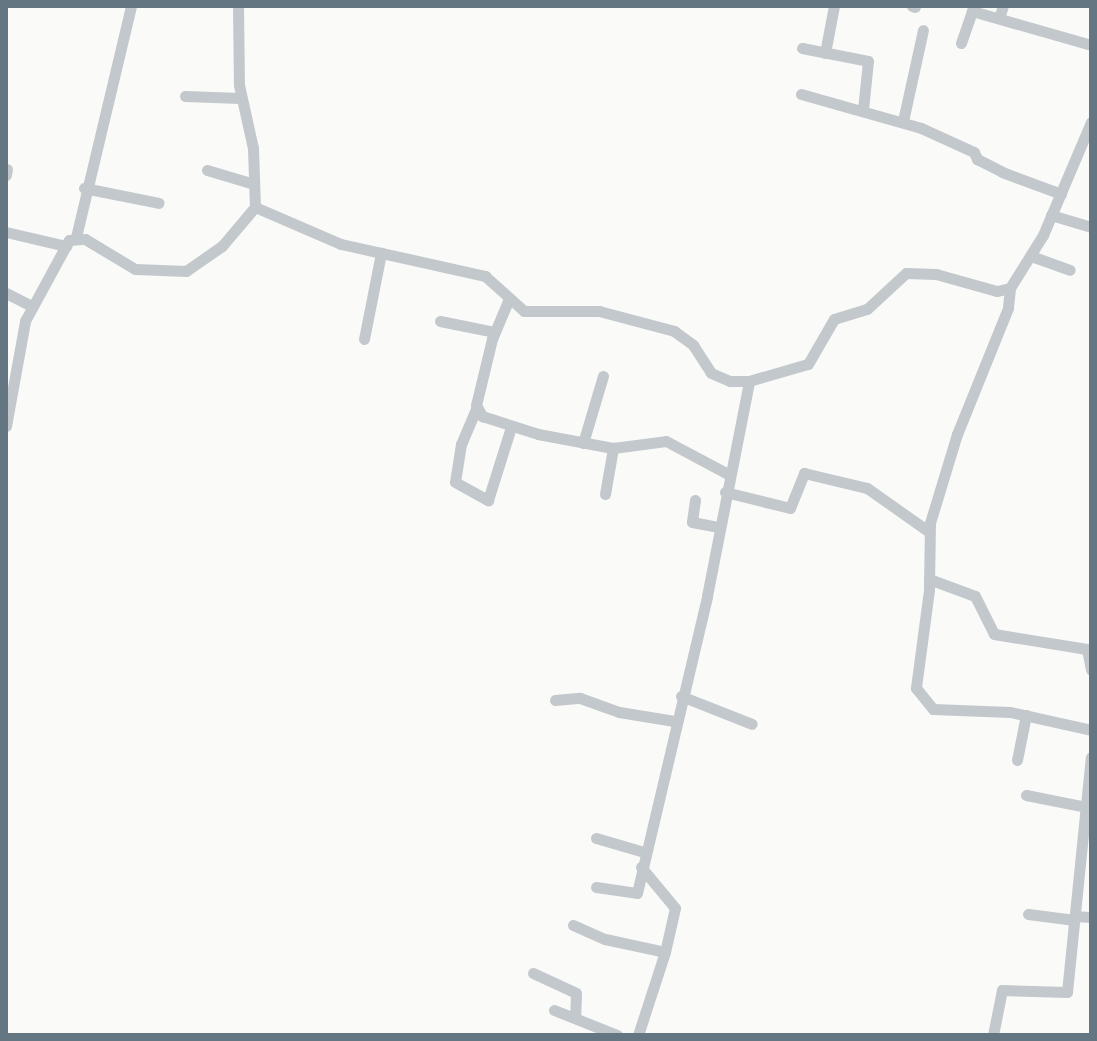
<!DOCTYPE html>
<html>
<head>
<meta charset="utf-8">
<style>
  body { margin:0 }
  #map { position:relative; width:1097px; height:1041px; overflow:hidden; background:#fafaf8; font-family:"Public Sans",sans-serif }
  div>[style] { position:absolute }
  .minor>* { height:11px; margin:-5.5px; padding:0 5.5px; transform-origin:5.5px; border-radius:5.5px; background:#c3c8cc }
  span { translate:-50% -50%; white-space:nowrap; text-align:center; line-height:1.15; -webkit-text-stroke:8px #fff; paint-order:stroke }
  .frame { position:absolute; inset:0; border:8px solid #657683; pointer-events:none }
</style>
</head>
<body>
<div id="map">
  <div class="minor">
    <div style="left:238px;top:6px;width:79px;rotate:89.3deg"></div>
    <div style="left:239px;top:85px;width:65px;rotate:77.5deg"></div>
    <div style="left:253px;top:148px;width:59px;rotate:88.1deg"></div>
    <div style="left:255px;top:207px;width:94px;rotate:23.3deg"></div>
    <div style="left:341px;top:244px;width:148px;rotate:12.5deg"></div>
    <div style="left:485px;top:276px;width:52px;rotate:41.9deg"></div>
    <div style="left:524px;top:311px;width:75px"></div>
    <div style="left:599px;top:311px;width:78px;rotate:14.9deg"></div>
    <div style="left:674px;top:331px;width:24px;rotate:36deg"></div>
    <div style="left:693px;top:345px;width:33px;rotate:57deg"></div>
    <div style="left:711px;top:373px;width:21px;rotate:23deg"></div>
    <div style="left:730px;top:381px;width:19px"></div>
    <div style="left:749px;top:381px;width:61px;rotate:-16.1deg"></div>
    <div style="left:808px;top:364px;width:52px;rotate:-60deg"></div>
    <div style="left:834px;top:319px;width:34px;rotate:-17deg"></div>
    <div style="left:867px;top:309px;width:53px;rotate:-42.7deg"></div>
    <div style="left:906px;top:273px;width:30px;rotate:2deg"></div>
    <div style="left:936px;top:274px;width:63px;rotate:15.6deg"></div>
    <div style="left:997px;top:291px;width:13px;rotate:-13deg"></div>
    <div style="left:1010px;top:288px;width:62px;rotate:-58.1deg"></div>
    <div style="left:1043px;top:235px;width:123px;rotate:-67deg"></div>
    <div style="left:912px;top:6px;width:3px;rotate:18deg"></div>
    <div style="left:972px;top:11px;width:124px;rotate:15.9deg"></div>
    <div style="left:999px;top:18px;width:13px;rotate:-72deg"></div>
    <div style="left:961px;top:43px;width:39px;rotate:-71deg"></div>
    <div style="left:802px;top:48px;width:67px;rotate:11.1deg"></div>
    <div style="left:868px;top:61px;width:48px;rotate:95.9deg"></div>
    <div style="left:825px;top:53px;width:48px;rotate:-79.2deg"></div>
    <div style="left:801px;top:94px;width:125px;rotate:15.8deg"></div>
    <div style="left:921px;top:128px;width:58px;rotate:24.4deg"></div>
    <div style="left:974px;top:152px;width:8px;rotate:67deg"></div>
    <div style="left:977px;top:159px;width:28px;rotate:27deg"></div>
    <div style="left:1002px;top:172px;width:63px;rotate:20.4deg"></div>
    <div style="left:185px;top:96px;width:55px;rotate:2.1deg"></div>
    <div style="left:903px;top:121px;width:93px;rotate:-77.6deg"></div>
    <div style="left:207px;top:170px;width:49px;rotate:16.6deg"></div>
    <div style="left:6px;top:175px;width:6px;rotate:-81deg"></div>
    <div style="left:84px;top:188px;width:76px;rotate:11.3deg"></div>
    <div style="left:1051px;top:215px;width:42px;rotate:16.7deg"></div>
    <div style="left:6px;top:232px;width:62px;rotate:13.1deg"></div>
    <div style="left:76px;top:237px;width:237px;rotate:-76.6deg"></div>
    <div style="left:1031px;top:256px;width:41px;rotate:19.7deg"></div>
    <div style="left:1010px;top:288px;width:20px;rotate:96deg"></div>
    <div style="left:1008px;top:308px;width:136px;rotate:112deg"></div>
    <div style="left:957px;top:434px;width:93px;rotate:106.9deg"></div>
    <div style="left:930px;top:523px;width:67px;rotate:90.9deg"></div>
    <div style="left:929px;top:590px;width:99px;rotate:97.6deg"></div>
    <div style="left:916px;top:688px;width:27px;rotate:51deg"></div>
    <div style="left:933px;top:709px;width:77px;rotate:2.2deg"></div>
    <div style="left:1010px;top:712px;width:83px;rotate:12.5deg"></div>
    <div style="left:6px;top:293px;width:29px;rotate:27deg"></div>
    <div style="left:508px;top:301px;width:41px;rotate:112.8deg"></div>
    <div style="left:492px;top:339px;width:68px;rotate:103.6deg"></div>
    <div style="left:476px;top:405px;width:13px;rotate:61deg"></div>
    <div style="left:482px;top:416px;width:59px;rotate:17.8deg"></div>
    <div style="left:538px;top:434px;width:76px;rotate:10.6deg"></div>
    <div style="left:613px;top:448px;width:53px;rotate:-7.5deg"></div>
    <div style="left:666px;top:441px;width:72px;rotate:28deg"></div>
    <div style="left:440px;top:321px;width:55px;rotate:11.5deg"></div>
    <div style="left:364px;top:339px;width:88px;rotate:-78.8deg"></div>
    <div style="left:476px;top:409px;width:38px;rotate:113deg"></div>
    <div style="left:461px;top:444px;width:38px;rotate:99deg"></div>
    <div style="left:455px;top:482px;width:38px;rotate:29deg"></div>
    <div style="left:488px;top:500px;width:77px;rotate:-72.5deg"></div>
    <div style="left:6px;top:426px;width:107px;rotate:-79.7deg"></div>
    <div style="left:25px;top:321px;width:92px;rotate:-61.5deg"></div>
    <div style="left:69px;top:240px;width:16px;rotate:-4deg"></div>
    <div style="left:85px;top:239px;width:58px;rotate:31deg"></div>
    <div style="left:135px;top:269px;width:51px;rotate:2.2deg"></div>
    <div style="left:186px;top:271px;width:44px;rotate:-34.8deg"></div>
    <div style="left:222px;top:246px;width:51px;rotate:-49.8deg"></div>
    <div style="left:583px;top:443px;width:70px;rotate:-73.4deg"></div>
    <div style="left:725px;top:492px;width:67px;rotate:13.8deg"></div>
    <div style="left:790px;top:508px;width:38px;rotate:-68deg"></div>
    <div style="left:804px;top:473px;width:65px;rotate:13.4deg"></div>
    <div style="left:867px;top:488px;width:75px;rotate:35.2deg"></div>
    <div style="left:605px;top:494px;width:47px;rotate:-80.1deg"></div>
    <div style="left:695px;top:500px;width:22px;rotate:98deg"></div>
    <div style="left:692px;top:522px;width:26px;rotate:11deg"></div>
    <div style="left:929px;top:579px;width:49px;rotate:20.3deg"></div>
    <div style="left:975px;top:596px;width:42px;rotate:63.4deg"></div>
    <div style="left:994px;top:634px;width:94px;rotate:9.2deg"></div>
    <div style="left:1087px;top:649px;width:21px;rotate:79deg"></div>
    <div style="left:681px;top:696px;width:76px;rotate:21.5deg"></div>
    <div style="left:555px;top:700px;width:25px;rotate:-5deg"></div>
    <div style="left:580px;top:698px;width:41px;rotate:19.7deg"></div>
    <div style="left:619px;top:712px;width:56px;rotate:9.3deg"></div>
    <div style="left:1017px;top:760px;width:46px;rotate:-78.7deg"></div>
    <div style="left:1026px;top:795px;width:66px;rotate:11.3deg"></div>
    <div style="left:596px;top:838px;width:50px;rotate:16.3deg"></div>
    <div style="left:641px;top:867px;width:53px;rotate:50.3deg"></div>
    <div style="left:675px;top:908px;width:45px;rotate:102.8deg"></div>
    <div style="left:596px;top:887px;width:41px;rotate:8.3deg"></div>
    <div style="left:637px;top:893px;width:305px;rotate:-76.7deg"></div>
    <div style="left:707px;top:596px;width:219px;rotate:-78.9deg"></div>
    <div style="left:1028px;top:914px;width:47px;rotate:7.3deg"></div>
    <div style="left:1075px;top:916px;width:16px;rotate:4deg"></div>
    <div style="left:573px;top:925px;width:35px;rotate:24deg"></div>
    <div style="left:605px;top:939px;width:61px;rotate:12.2deg"></div>
    <div style="left:665px;top:952px;width:87px;rotate:108deg"></div>
    <div style="left:533px;top:973px;width:47px;rotate:24.9deg"></div>
    <div style="left:576px;top:993px;width:25px;rotate:92deg"></div>
    <div style="left:554px;top:1010px;width:68px;rotate:21.6deg"></div>
    <div style="left:993px;top:1035px;width:46px;rotate:-78.7deg"></div>
    <div style="left:1002px;top:990px;width:65px;rotate:1.8deg"></div>
    <div style="left:1067px;top:992px;width:236px;rotate:-84.2deg"></div>
  </div>
  <div class="frame"></div>
</div>
</body>
</html>
